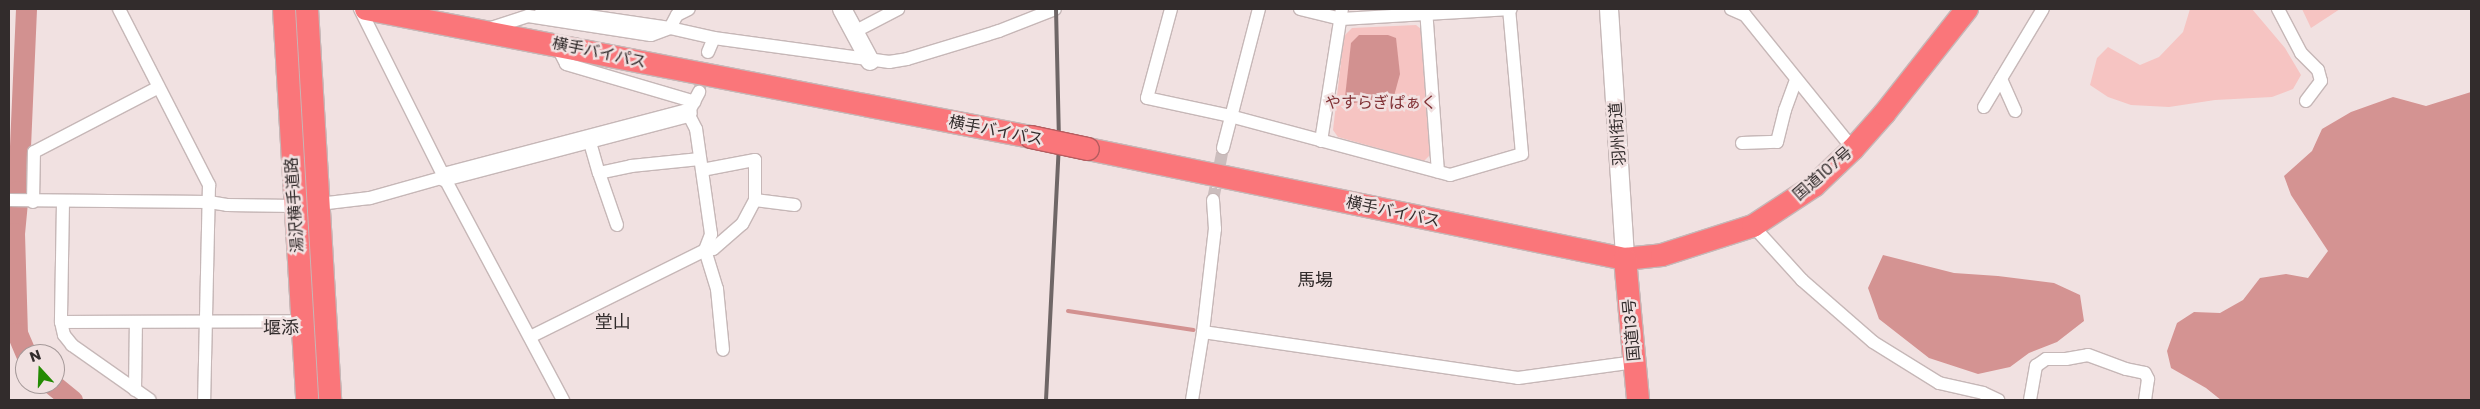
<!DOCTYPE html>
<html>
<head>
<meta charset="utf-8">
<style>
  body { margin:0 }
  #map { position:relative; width:2480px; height:409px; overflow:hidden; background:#f1e1e1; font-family:Poppins,"Noto Sans JP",sans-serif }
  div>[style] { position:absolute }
  .green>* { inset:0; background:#f6c4c2 }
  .forest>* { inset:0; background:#d49392 }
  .water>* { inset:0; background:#d29190 }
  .stream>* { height:4px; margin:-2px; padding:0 2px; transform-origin:2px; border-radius:2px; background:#d29190 }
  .river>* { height:21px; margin:-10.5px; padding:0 10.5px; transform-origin:10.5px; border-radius:10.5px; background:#d29190 }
  .street-tunnel>* { height:12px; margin-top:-6px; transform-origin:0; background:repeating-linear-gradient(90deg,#cbbdbd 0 12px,transparent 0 18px) }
  .roads { filter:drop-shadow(1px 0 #c6b7b7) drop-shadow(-1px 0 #c6b7b7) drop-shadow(0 1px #c6b7b7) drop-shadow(0 -1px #c6b7b7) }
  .street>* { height:12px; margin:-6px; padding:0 6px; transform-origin:6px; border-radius:6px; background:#fff }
  .secondary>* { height:18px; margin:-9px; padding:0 9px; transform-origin:9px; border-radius:9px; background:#fff }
  .highway>* { height:22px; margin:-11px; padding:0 11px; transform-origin:11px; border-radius:11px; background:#fa767a }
  .rail>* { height:4px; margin:-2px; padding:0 2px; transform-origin:2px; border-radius:2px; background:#6f6666 }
  .bridges { filter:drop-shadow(1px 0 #b45c5f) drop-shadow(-1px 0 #b45c5f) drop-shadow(0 1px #b45c5f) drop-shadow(0 -1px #b45c5f) }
  .highway-bridge>* { height:22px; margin:-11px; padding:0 11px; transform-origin:11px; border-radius:11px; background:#fa767a }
  span { translate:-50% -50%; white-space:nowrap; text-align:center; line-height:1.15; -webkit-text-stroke:5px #f1e1e1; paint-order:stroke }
  .street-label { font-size:16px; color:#322c2c }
  .park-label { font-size:16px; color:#803135 }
  .neighbourhood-label { font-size:18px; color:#322c2c }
  .frame { position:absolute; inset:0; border:10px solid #322c2c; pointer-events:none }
  .north { position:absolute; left:15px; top:344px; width:50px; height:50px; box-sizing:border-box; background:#f1e1e1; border:1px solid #a59999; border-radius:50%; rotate:340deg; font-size:14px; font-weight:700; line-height:20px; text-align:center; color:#322c2c }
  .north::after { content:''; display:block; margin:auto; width:18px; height:22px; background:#248b03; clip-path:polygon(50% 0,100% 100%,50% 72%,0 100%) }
</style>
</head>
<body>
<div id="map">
  <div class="green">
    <div style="clip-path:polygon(2190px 9px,2252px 9px,2285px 48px,2301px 75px,2293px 89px,2272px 97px,2215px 100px,2169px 107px,2131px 105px,2108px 97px,2090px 85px,2097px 58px,2108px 47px,2140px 65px,2159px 57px,2183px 32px)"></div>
    <div style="clip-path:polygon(2302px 9px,2340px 9px,2311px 28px)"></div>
    <div style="clip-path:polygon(1416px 25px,1421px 29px,1430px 155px,1424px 161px,1338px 137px,1333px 130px,1344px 36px,1352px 28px)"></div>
  </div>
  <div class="forest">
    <div style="clip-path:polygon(2471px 92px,2471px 400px,2221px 400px,2206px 388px,2171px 368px,2167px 351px,2177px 323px,2194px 312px,2220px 313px,2243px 300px,2260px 278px,2286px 274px,2308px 278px,2328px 251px,2291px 195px,2284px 176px,2312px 151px,2322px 129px,2351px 112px,2393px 97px,2426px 106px)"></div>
    <div style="clip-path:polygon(1883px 255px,1954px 273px,1998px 276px,2054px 283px,2080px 295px,2084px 321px,2057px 342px,2029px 353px,2010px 367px,1978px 374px,1929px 358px,1879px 319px,1868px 288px)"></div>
  </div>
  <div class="water">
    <div style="clip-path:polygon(1359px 35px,1388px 35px,1396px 38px,1400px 74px,1394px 96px,1354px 103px,1345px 97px,1351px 43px)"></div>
  </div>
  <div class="stream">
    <div style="left:1068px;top:311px;width:127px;rotate:8.6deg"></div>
  </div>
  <div class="river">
    <div style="left:26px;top:9px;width:182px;rotate:92.5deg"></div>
    <div style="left:18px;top:191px;width:42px;rotate:95.4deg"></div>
    <div style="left:14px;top:233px;width:100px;rotate:88.3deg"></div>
    <div style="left:17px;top:333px;width:23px;rotate:67deg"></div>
    <div style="left:52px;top:384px;width:26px;rotate:39deg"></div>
  </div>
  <div class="street-tunnel">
    <div style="left:699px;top:92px;width:41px;rotate:-77.3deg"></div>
    <div style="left:1213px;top:200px;width:53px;rotate:-79.1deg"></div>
  </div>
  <div class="roads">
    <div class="street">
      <div style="left:119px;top:9px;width:198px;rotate:62.9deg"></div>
      <div style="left:209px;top:185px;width:215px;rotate:91.3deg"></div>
      <div style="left:360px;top:9px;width:188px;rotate:63.4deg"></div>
      <div style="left:444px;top:177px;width:253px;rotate:61.9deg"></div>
      <div style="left:541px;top:9px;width:130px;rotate:8.4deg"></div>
      <div style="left:670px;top:28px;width:45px;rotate:12.8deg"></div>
      <div style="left:714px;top:38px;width:177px;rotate:7.8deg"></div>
      <div style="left:889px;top:62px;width:18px;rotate:-9deg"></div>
      <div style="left:907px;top:59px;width:96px;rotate:-16.9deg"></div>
      <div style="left:999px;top:31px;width:60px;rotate:-21.4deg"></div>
      <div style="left:1171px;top:9px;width:92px;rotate:105.1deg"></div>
      <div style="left:1147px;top:98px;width:85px;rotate:12.2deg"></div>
      <div style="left:1230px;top:116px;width:228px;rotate:15deg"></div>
      <div style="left:1450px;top:175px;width:75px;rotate:-16.3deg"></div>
      <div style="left:1522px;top:154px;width:146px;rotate:-95.1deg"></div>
      <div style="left:1300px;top:9px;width:42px;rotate:13.7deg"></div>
      <div style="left:1341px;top:19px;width:170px;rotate:-3.4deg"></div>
      <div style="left:1426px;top:9px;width:163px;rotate:85.8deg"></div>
      <div style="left:1731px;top:9px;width:15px;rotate:23deg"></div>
      <div style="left:1745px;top:15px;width:172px;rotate:51.1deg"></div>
      <div style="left:2278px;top:9px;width:50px;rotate:62.4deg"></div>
      <div style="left:2301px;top:53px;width:24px;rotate:45deg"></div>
      <div style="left:2318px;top:70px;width:11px;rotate:75deg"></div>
      <div style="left:2321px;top:81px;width:25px;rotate:127deg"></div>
      <div style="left:488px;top:29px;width:42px;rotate:-18deg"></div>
      <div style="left:528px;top:16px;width:124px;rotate:8.8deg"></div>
      <div style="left:651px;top:35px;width:20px;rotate:-20deg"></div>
      <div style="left:670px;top:28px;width:15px;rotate:-62deg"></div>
      <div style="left:677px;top:15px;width:13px;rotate:-27deg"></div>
      <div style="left:854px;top:32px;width:50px;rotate:-27.6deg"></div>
      <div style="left:556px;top:44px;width:22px;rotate:63deg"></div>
      <div style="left:566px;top:64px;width:134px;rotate:16.4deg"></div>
      <div style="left:708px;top:52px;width:15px;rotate:-67deg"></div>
      <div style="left:2001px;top:79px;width:35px;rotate:66deg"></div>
      <div style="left:1984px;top:107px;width:114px;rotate:-59deg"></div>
      <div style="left:589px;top:139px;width:35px;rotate:74deg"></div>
      <div style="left:599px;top:173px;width:33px;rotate:-12deg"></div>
      <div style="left:631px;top:166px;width:69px;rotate:-5.8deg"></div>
      <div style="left:1321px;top:141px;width:134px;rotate:-81deg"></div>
      <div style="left:1742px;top:143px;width:35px;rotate:-2deg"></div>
      <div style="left:1777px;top:142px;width:33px;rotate:-76deg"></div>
      <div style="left:1785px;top:110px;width:32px;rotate:-70deg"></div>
      <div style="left:1223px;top:148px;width:144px;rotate:-75.5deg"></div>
      <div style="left:702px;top:170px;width:54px;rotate:-10.7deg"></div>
      <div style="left:755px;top:160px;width:40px;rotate:90deg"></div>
      <div style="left:755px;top:200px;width:27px;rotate:118deg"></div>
      <div style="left:742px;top:224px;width:38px;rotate:139deg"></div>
      <div style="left:713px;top:249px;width:8px;rotate:173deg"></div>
      <div style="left:705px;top:250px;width:41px;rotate:72.9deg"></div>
      <div style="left:717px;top:289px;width:61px;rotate:84.4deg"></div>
      <div style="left:599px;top:173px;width:55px;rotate:70.9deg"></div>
      <div style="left:9px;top:200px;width:200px;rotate:0.6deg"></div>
      <div style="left:209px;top:202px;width:18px;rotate:9deg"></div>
      <div style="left:227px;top:205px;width:67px;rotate:0.9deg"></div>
      <div style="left:755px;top:200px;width:40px;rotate:7.1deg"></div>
      <div style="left:33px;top:202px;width:50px;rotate:-88.9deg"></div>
      <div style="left:34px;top:152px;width:139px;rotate:-27.5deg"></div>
      <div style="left:63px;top:202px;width:120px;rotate:91deg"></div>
      <div style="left:61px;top:322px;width:13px;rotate:77deg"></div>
      <div style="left:64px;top:335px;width:13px;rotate:51deg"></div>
      <div style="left:72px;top:345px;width:95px;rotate:35.2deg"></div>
      <div style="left:319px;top:204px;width:51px;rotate:-6.7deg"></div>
      <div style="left:370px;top:198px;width:77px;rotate:-15.8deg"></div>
      <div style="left:1753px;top:226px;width:73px;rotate:47.8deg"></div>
      <div style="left:1802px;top:280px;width:94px;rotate:41.1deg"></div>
      <div style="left:1873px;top:342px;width:78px;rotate:31.8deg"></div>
      <div style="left:1939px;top:383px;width:45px;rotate:12.8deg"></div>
      <div style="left:1983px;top:393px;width:17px;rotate:25deg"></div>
      <div style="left:61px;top:322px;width:242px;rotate:-0.2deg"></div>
      <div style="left:1203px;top:332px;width:318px;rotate:8.3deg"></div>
      <div style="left:1518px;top:378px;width:118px;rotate:-7.8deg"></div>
      <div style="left:530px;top:337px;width:195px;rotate:-26.4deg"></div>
      <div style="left:705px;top:250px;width:17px;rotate:-69deg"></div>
      <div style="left:711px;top:234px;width:106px;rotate:-98.1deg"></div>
      <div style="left:696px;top:129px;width:18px;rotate:-117deg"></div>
      <div style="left:688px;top:113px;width:24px;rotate:-62deg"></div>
      <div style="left:135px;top:390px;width:68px;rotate:-89.2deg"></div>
      <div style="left:1192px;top:400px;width:69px;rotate:-80.8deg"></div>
      <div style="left:1203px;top:332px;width:104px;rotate:-83.4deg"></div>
      <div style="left:1215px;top:229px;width:29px;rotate:-94deg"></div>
      <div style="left:2030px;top:400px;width:35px;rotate:-80deg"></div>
      <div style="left:2036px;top:366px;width:12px;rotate:-35deg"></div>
      <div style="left:2046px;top:359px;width:20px"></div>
      <div style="left:2066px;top:359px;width:22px;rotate:-10deg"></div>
      <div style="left:2088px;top:355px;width:40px;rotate:20.2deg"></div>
      <div style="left:2126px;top:369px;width:19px;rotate:12deg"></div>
      <div style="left:2145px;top:373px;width:7px;rotate:63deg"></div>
      <div style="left:2148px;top:379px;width:21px;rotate:98deg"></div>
    </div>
    <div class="secondary">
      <div style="left:842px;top:9px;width:59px;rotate:61.7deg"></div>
      <div style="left:1609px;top:9px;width:251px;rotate:86.3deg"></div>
      <div style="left:444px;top:177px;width:252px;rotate:-14.7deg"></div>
    </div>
    <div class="highway">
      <div style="left:284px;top:9px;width:392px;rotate:86.6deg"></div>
      <div style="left:307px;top:9px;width:392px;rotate:86.6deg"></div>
      <div style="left:366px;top:9px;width:677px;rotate:10.9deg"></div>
      <div style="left:1088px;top:149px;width:548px;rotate:11.58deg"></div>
      <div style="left:1625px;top:259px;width:37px;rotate:-6deg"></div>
      <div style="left:1662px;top:255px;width:96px;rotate:-17.7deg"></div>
      <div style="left:1753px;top:226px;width:73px;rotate:-33.3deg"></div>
      <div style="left:1814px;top:186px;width:54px;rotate:-43.5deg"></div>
      <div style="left:1853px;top:149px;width:47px;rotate:-48.5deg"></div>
      <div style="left:1884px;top:114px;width:134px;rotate:-51.7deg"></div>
      <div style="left:1625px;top:259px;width:142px;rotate:84.7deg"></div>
    </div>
  </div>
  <div class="rail">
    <div style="left:1046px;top:400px;width:259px;rotate:-87.1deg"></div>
    <div style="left:1059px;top:141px;width:132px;rotate:-91.3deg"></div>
  </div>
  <div class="bridges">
    <div class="highway-bridge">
      <div style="left:1031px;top:137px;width:58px;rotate:11.9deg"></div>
    </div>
  </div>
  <div class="street-label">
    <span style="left:599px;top:53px;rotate:12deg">横手バイパス</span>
    <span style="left:996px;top:131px;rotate:11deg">横手バイパス</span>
    <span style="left:1618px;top:134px;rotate:-94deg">羽州街道</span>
    <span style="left:1823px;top:174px;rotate:-41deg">国道107号</span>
    <span style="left:295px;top:205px;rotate:-94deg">湯沢横手道路</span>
    <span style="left:1393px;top:212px;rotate:12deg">横手バイパス</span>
    <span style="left:1632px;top:330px;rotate:-95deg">国道13号</span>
  </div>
  <div class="park-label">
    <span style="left:1381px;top:103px">やすらぎぱぁく</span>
  </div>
  <div class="neighbourhood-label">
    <span style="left:1315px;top:280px">馬場</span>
    <span style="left:613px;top:322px">堂山</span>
    <span style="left:281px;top:328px">堰添</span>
  </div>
  <div class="frame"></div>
  <div class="north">N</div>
</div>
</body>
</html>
